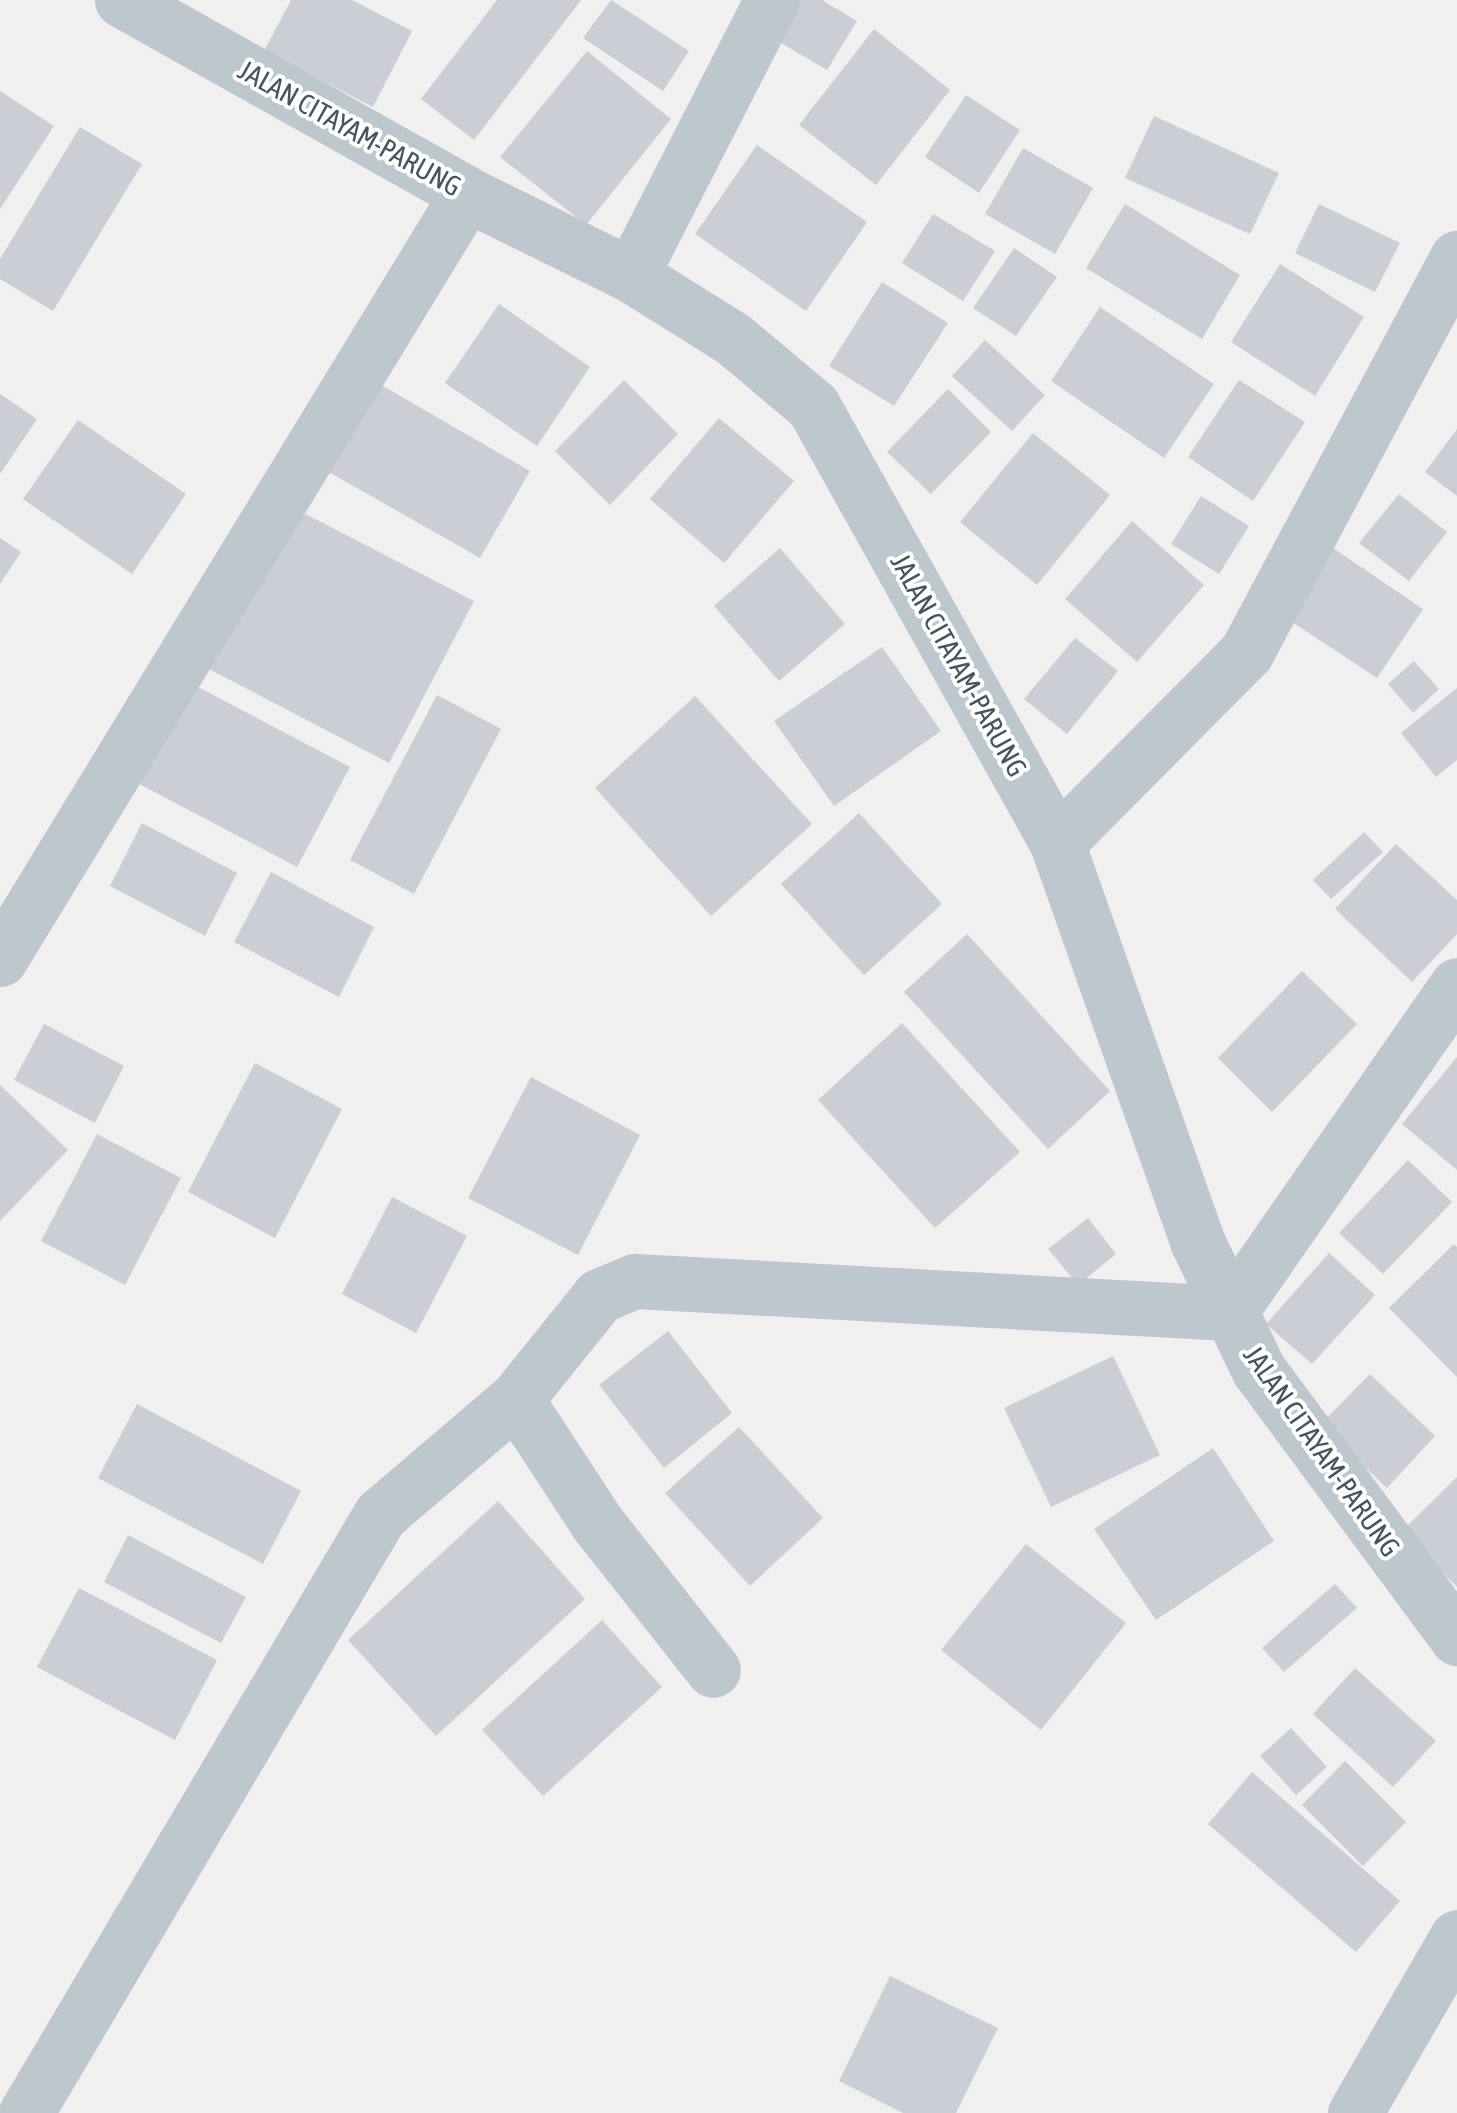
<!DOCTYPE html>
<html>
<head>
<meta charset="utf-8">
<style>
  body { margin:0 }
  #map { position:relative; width:1457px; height:2113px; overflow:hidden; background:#f2efef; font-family:"Asap Condensed",sans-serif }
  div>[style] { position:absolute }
  .building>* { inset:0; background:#cbced4 }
  .minor>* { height:55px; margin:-27.5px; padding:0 27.5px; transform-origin:27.5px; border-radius:27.5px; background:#bcc7ce }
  span { translate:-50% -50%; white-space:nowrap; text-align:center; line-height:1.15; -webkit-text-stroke:8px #fff; paint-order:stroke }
  .street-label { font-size:28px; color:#46545d }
</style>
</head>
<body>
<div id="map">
  <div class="building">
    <div style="clip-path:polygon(291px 0,352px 0,412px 31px,373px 107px,264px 51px)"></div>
    <div style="clip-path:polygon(497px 0,581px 0,474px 140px,421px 99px)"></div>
    <div style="clip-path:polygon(611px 0,689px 51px,663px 91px,583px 38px)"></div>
    <div style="clip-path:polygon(800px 0,822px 0,857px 21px,827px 70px,776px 40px)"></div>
    <div style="clip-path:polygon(874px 29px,950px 90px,876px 185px,799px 125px)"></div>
    <div style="clip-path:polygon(587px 51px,671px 119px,586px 225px,500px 157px)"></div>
    <div style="clip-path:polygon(0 91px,54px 126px,0 209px)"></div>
    <div style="clip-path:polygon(966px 95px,1020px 130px,979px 193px,925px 157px)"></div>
    <div style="clip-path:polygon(1154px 116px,1279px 173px,1250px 234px,1125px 178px)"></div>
    <div style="clip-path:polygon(80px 127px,142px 164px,53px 311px,0 279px,0 259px)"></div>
    <div style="clip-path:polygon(757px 145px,867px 222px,806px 311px,695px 234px)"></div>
    <div style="clip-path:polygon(1023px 148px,1093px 188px,1055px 254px,985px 214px)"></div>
    <div style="clip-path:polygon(1125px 204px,1240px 275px,1202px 339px,1086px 268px)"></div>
    <div style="clip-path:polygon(1319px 204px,1400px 243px,1375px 292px,1295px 253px)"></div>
    <div style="clip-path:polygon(933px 214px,995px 251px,963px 301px,902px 263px)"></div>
    <div style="clip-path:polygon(1014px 248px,1057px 277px,1016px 336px,973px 308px)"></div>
    <div style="clip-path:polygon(1280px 264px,1364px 317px,1315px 396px,1231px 342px)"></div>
    <div style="clip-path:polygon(882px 282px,948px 323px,894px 406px,829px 366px)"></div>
    <div style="clip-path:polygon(499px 304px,590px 367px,537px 446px,445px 383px)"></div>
    <div style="clip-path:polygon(1100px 307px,1214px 384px,1164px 458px,1051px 381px)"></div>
    <div style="clip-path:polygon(985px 340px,1045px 395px,1012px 431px,952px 376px)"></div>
    <div style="clip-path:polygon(371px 379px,530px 471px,480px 558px,320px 467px)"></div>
    <div style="clip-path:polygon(624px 380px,678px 434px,610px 505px,555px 451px)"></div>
    <div style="clip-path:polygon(1239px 380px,1305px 422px,1253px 501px,1188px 457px)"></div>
    <div style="clip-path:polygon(948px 389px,991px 432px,931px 494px,887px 452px)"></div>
    <div style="clip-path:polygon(0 394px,37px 419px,0 474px)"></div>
    <div style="clip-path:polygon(719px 418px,794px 481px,724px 563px,650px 499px)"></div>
    <div style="clip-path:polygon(78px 420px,186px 494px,132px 574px,23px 499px)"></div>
    <div style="clip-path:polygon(1457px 429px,1457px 496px,1425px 472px)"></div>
    <div style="clip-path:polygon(1033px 433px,1110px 495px,1037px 585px,960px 522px)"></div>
    <div style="clip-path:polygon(1399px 494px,1447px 532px,1409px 581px,1359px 543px)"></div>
    <div style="clip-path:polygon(1201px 496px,1249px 526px,1219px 574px,1171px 544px)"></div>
    <div style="clip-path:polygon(290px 506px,474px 601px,389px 763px,205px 667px)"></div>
    <div style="clip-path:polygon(1132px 521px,1204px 585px,1137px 662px,1065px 599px)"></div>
    <div style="clip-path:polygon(0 538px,21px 552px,0 584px)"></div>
    <div style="clip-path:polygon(1327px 544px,1423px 609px,1377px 678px,1280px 614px)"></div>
    <div style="clip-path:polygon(780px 548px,845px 624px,779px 681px,714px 606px)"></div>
    <div style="clip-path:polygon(1075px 638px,1118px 671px,1067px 734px,1024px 699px)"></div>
    <div style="clip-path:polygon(882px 647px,941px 731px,834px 806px,774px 721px)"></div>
    <div style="clip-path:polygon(1414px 661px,1439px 689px,1413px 713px,1388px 684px)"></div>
    <div style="clip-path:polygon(181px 678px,350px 767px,297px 867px,128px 778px)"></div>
    <div style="clip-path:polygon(1457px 688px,1457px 760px,1436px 777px,1401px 733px)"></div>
    <div style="clip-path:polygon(437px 695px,501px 729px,414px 894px,350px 860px)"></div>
    <div style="clip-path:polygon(695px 696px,812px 824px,711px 916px,595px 788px)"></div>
    <div style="clip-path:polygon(859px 813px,942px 904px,864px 975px,781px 884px)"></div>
    <div style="clip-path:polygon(142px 823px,237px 873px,205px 936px,110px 886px)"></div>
    <div style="clip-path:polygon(1364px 832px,1383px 852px,1331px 899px,1313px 880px)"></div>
    <div style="clip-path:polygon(1396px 844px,1457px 900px,1457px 934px,1412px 982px,1335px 909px)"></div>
    <div style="clip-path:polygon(271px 872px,374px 927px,339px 997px,234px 942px)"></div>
    <div style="clip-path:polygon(967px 934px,1110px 1091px,1048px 1149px,904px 992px)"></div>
    <div style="clip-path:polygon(1302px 971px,1357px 1024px,1272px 1112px,1218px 1058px)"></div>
    <div style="clip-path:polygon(902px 1023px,1020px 1152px,935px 1228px,818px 1100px)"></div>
    <div style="clip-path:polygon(44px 1024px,124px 1066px,95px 1123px,14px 1080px)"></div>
    <div style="clip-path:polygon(1457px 1057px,1457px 1170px,1402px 1124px)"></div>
    <div style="clip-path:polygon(255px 1063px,342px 1109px,275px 1238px,188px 1192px)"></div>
    <div style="clip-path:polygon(531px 1077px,640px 1135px,578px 1255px,468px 1198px)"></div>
    <div style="clip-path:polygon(0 1085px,68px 1150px,0 1221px)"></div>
    <div style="clip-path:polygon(97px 1134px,181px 1178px,125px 1285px,41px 1241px)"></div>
    <div style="clip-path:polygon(1408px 1160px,1452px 1202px,1383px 1274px,1339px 1233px)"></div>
    <div style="clip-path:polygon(392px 1197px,467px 1236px,416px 1333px,342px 1294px)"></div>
    <div style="clip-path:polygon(1088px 1218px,1116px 1254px,1078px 1285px,1048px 1249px)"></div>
    <div style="clip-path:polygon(1454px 1244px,1457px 1247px,1457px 1377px,1389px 1308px)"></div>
    <div style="clip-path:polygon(1329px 1253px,1375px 1295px,1312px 1364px,1266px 1324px)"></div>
    <div style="clip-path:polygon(668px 1331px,732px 1413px,664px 1468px,599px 1385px)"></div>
    <div style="clip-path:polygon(1113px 1356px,1160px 1455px,1051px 1507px,1004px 1408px)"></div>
    <div style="clip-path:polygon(1370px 1374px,1435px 1436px,1387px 1488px,1320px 1425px)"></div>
    <div style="clip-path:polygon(137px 1404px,301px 1491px,263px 1564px,98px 1478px)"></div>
    <div style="clip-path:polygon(739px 1427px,823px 1518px,750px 1586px,665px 1493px)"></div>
    <div style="clip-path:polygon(1213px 1448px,1274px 1541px,1156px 1620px,1094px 1529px)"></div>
    <div style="clip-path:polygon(1457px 1477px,1457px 1587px,1402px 1531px)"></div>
    <div style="clip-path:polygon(498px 1501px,585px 1599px,436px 1736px,348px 1640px)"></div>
    <div style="clip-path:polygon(128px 1535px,246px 1597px,221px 1643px,104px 1582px)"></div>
    <div style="clip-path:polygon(1026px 1544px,1126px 1623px,1041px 1730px,941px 1650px)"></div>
    <div style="clip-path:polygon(1335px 1584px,1357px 1608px,1284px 1672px,1262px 1648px)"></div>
    <div style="clip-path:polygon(79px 1588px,217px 1660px,175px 1740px,37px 1667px)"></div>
    <div style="clip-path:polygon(602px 1620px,662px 1687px,543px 1796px,482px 1730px)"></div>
    <div style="clip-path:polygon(1355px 1668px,1436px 1741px,1393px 1787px,1313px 1714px)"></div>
    <div style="clip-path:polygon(1291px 1728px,1327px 1767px,1296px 1795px,1260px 1756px)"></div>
    <div style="clip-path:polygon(1345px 1761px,1406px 1822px,1363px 1866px,1302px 1805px)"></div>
    <div style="clip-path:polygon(1252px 1772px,1400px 1901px,1356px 1952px,1208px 1824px)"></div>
    <div style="clip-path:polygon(890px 1976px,998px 2028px,956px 2113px,903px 2113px,839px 2081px)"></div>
  </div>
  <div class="minor">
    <div style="left:122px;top:0;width:396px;rotate:29.3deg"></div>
    <div style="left:467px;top:194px;width:183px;rotate:26.3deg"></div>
    <div style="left:631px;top:275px;width:119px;rotate:32deg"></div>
    <div style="left:732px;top:338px;width:106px;rotate:40deg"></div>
    <div style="left:813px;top:406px;width:501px;rotate:60.82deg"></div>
    <div style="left:1057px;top:843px;width:424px;rotate:70.6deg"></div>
    <div style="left:1198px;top:1243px;width:140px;rotate:64.5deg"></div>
    <div style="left:1258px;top:1369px;width:335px;rotate:53.5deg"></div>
    <div style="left:631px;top:275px;width:309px;rotate:-62.9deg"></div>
    <div style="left:1057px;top:843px;width:268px;rotate:-45.2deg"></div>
    <div style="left:1246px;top:653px;width:448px;rotate:-61.9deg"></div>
    <div style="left:0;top:959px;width:896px;rotate:-58.6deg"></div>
    <div style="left:516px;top:1399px;width:148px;rotate:56.8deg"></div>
    <div style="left:597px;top:1523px;width:187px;rotate:51.7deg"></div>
    <div style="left:26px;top:2113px;width:695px;rotate:-59.38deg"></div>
    <div style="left:380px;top:1515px;width:179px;rotate:-40.5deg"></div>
    <div style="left:516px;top:1399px;width:132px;rotate:-51.1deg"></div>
    <div style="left:599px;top:1296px;width:39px;rotate:-23deg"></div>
    <div style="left:635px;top:1281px;width:595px;rotate:3.08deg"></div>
    <div style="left:1229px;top:1313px;width:399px;rotate:-55.2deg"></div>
    <div style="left:1355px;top:2113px;width:203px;rotate:-59.9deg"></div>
  </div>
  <div class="street-label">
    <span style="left:350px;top:128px;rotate:29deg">JALAN CITAYAM-PARUNG</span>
    <span style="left:959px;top:665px;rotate:61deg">JALAN CITAYAM-PARUNG</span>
    <span style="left:1322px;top:1451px;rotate:55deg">JALAN CITAYAM-PARUNG</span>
  </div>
</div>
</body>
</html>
